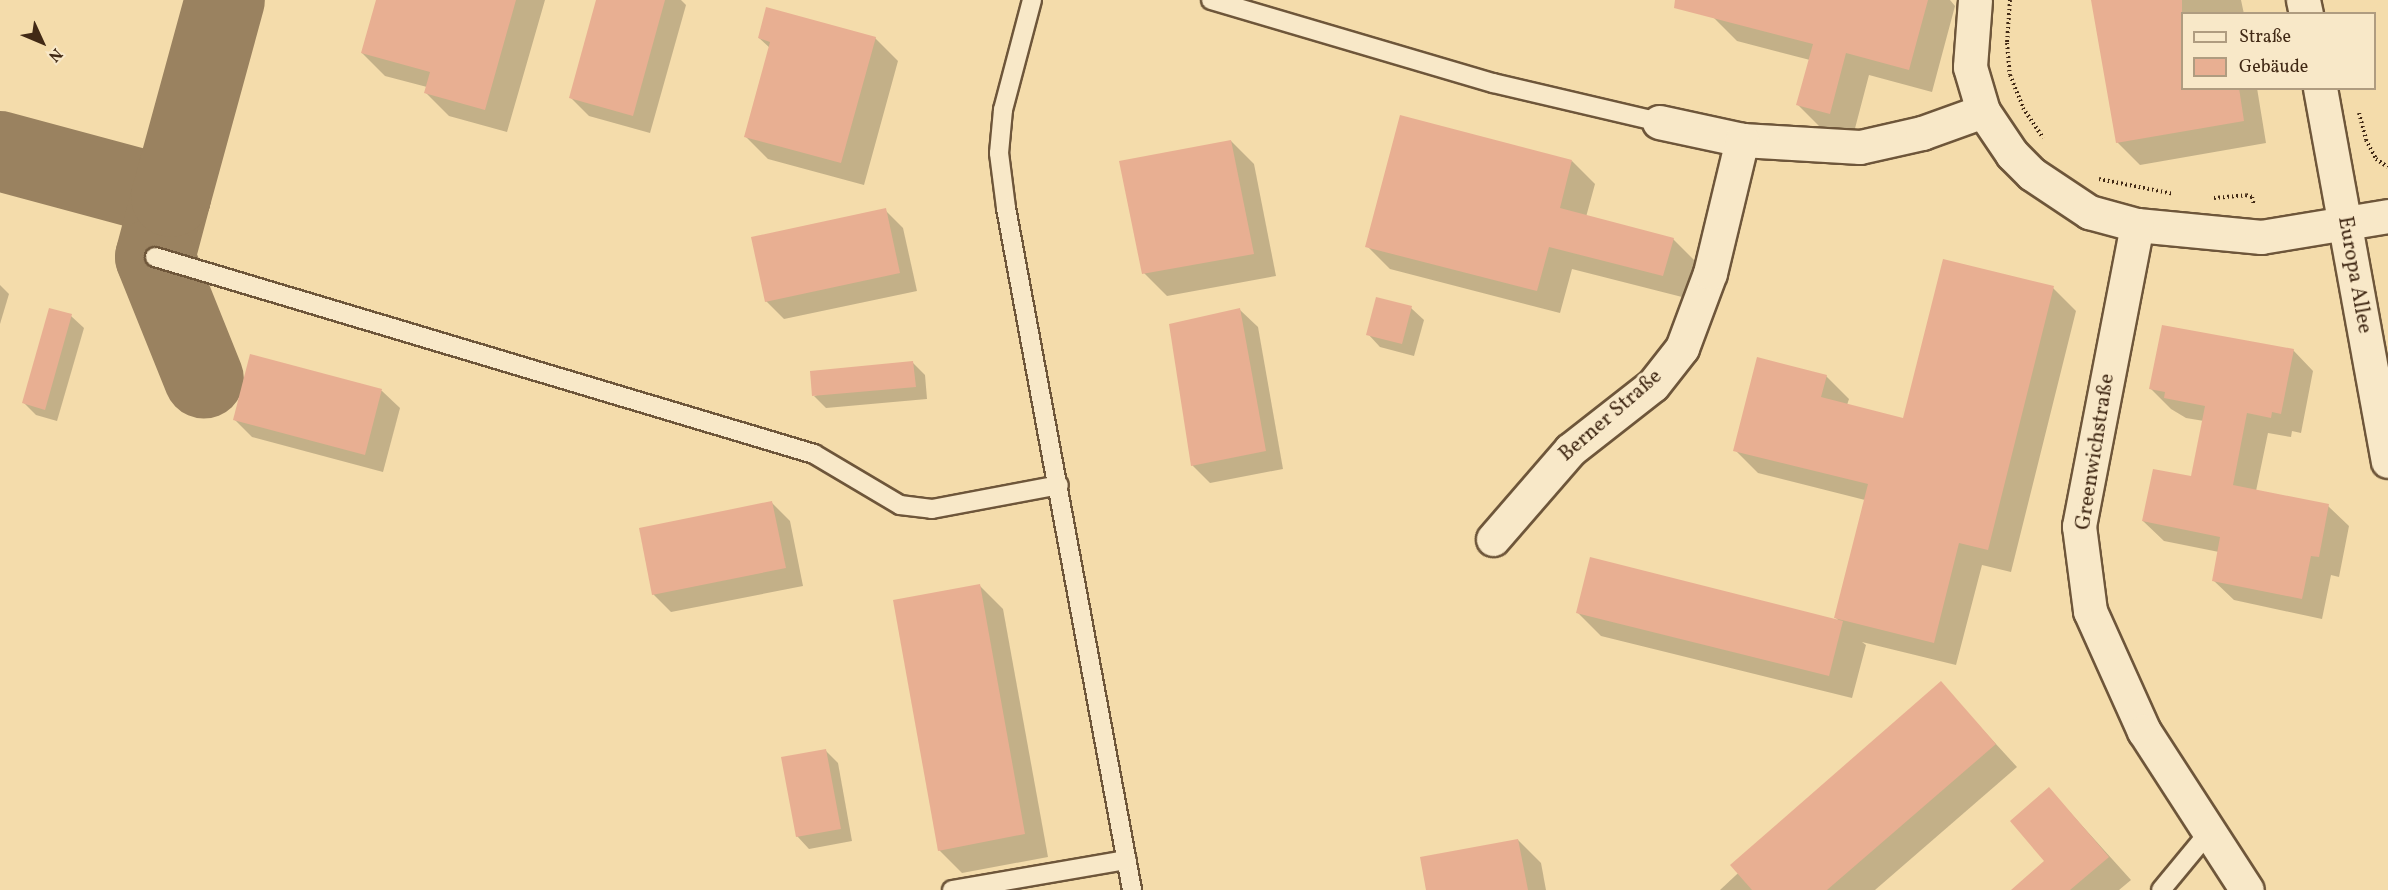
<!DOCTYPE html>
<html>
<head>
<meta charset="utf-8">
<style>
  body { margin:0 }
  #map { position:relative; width:2388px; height:890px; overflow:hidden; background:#f4dcab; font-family:Vollkorn,serif }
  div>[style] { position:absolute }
  .shadow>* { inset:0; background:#0003 }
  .taxiway>* { height:80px; margin:-40px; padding:0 40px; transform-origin:40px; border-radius:40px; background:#9a8260 }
  .building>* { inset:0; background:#e8af92 }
  .path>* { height:4px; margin-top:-2px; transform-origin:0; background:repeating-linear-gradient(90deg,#412915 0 1.5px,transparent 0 4.5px) }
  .roads { filter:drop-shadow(2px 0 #6e563a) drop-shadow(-2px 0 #6e563a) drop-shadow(0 2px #6e563a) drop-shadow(0 -2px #6e563a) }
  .lane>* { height:18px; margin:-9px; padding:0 9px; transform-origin:9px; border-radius:9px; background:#f8e8c8 }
  .street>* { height:33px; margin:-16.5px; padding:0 16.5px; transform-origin:16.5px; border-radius:16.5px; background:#f8e8c8 }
  .secondary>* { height:33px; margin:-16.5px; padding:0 16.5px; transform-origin:16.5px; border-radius:16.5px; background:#f8e8c8 }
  span { translate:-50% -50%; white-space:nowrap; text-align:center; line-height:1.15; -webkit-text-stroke:6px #f8e8c8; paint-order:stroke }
  .street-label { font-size:21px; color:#412915 }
  .legend { position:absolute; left:2181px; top:12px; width:195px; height:78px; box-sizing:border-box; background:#f8e8c8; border:2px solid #af9c80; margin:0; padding:8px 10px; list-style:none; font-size:18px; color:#412915 }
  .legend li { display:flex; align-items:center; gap:12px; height:30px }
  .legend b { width:30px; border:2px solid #af9c80 }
  .north { position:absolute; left:12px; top:12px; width:60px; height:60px; -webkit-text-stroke:4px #f8e8c8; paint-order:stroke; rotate:134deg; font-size:16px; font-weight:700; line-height:24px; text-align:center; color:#412915 }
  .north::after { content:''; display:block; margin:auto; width:21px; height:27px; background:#412915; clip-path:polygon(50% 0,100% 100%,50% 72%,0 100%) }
</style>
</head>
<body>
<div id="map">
  <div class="shadow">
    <div style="clip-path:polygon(377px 0,545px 0,507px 132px,449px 116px,426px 93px,427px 87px,385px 76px,362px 53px)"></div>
    <div style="clip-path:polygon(598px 0,681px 0,686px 5px,650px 133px,589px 116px,571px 98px)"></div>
    <div style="clip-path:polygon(1719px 0,1950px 0,1955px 6px,1932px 92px,1869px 75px,1853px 136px,1821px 128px,1798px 105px,1810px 60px,1737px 41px,1714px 18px)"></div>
    <div style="clip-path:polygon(2093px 0,2241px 0,2244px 14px,2182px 14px,2182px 88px,2257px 88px,2266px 143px,2140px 165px,2117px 142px)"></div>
    <div style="clip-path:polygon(759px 38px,875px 38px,898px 61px,864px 185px,768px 159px,745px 136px,770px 48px)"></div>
    <div style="clip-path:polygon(1231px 141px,1254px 164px,1276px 276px,1167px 296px,1144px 273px)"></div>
    <div style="clip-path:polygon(1572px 161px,1595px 184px,1586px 217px,1673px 239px,1696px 262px,1686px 298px,1572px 269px,1560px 313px,1390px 269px,1367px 246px)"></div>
    <div style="clip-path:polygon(885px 210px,903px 228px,917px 291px,784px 319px,766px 301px)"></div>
    <div style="clip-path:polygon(0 285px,9px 294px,0 324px)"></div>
    <div style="clip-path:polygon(2053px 288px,2076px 311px,2011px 572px,1982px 565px,1956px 665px,1862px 642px,1866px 645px,1852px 698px,1601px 636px,1578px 613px,1839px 621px,1836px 618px,1865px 500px,1758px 473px,1735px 450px,1826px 376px,1849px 399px,1847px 405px,1904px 419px)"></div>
    <div style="clip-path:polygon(1411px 308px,1424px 320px,1414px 356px,1380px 347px,1368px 334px)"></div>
    <div style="clip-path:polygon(1240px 310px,1258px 327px,1283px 469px,1210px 483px,1192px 465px)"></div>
    <div style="clip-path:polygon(71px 316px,84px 328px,57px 421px,36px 415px,24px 403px)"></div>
    <div style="clip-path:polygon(2293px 350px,2313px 371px,2301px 433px,2292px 431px,2291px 437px,2268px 433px,2256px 491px,2328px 506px,2349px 526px,2339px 577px,2331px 575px,2322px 619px,2234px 600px,2213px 580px,2219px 552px,2164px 541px,2143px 521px,2192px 478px,2204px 421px,2186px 418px,2171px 409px,2151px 389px)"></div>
    <div style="clip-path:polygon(251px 356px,382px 391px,400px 408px,383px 472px,252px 437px,234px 419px)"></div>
    <div style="clip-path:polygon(913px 363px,925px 375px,927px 399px,826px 408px,814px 396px)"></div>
    <div style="clip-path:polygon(772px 503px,790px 521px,803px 586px,671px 612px,653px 594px)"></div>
    <div style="clip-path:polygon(980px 586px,1003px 609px,1048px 857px,962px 873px,939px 850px)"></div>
    <div style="clip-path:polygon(1941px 684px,2017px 767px,1875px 890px,1720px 890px)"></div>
    <div style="clip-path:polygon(826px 751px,838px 763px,852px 841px,809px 849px,797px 836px)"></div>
    <div style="clip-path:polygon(2049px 789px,2131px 880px,2119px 890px,2013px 890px,2046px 861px)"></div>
    <div style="clip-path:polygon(1518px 840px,1541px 863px,1546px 890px,1427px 890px)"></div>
  </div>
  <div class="taxiway">
    <div style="left:0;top:151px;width:177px;rotate:15.1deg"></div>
    <div style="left:171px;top:197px;width:62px;rotate:104.9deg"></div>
    <div style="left:155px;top:257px;width:131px;rotate:68.1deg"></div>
    <div style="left:171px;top:197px;width:204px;rotate:-74.7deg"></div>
  </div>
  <div class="building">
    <div style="clip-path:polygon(376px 0,516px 0,485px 110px,424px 93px,430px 72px,361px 53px)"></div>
    <div style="clip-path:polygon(596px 0,665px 0,633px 116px,569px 98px)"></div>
    <div style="clip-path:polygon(1675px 0,1928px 0,1909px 70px,1846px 53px,1830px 114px,1796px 105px,1813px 44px,1674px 8px)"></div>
    <div style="clip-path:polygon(2091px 0,2182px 0,2182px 88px,2239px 88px,2244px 121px,2116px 143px)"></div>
    <div style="clip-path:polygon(766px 7px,876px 37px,841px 163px,744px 137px,770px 42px,758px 38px)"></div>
    <div style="clip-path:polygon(1400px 115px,1572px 160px,1560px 208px,1674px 238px,1663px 276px,1549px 247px,1537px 291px,1365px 247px)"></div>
    <div style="clip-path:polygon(1231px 140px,1254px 254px,1142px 274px,1119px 161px)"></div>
    <div style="clip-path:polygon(886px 208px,900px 273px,765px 302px,751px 237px)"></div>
    <div style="clip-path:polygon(1943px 259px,2054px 286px,1988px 550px,1959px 543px,1934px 643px,1834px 618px,1868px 484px,1733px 451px,1757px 357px,1827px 375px,1821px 397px,1903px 418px)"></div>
    <div style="clip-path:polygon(1376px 297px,1412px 306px,1402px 344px,1366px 335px)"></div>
    <div style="clip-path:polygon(49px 308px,72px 314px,45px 410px,22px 403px)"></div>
    <div style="clip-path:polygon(1240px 308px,1266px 451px,1191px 466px,1169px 324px)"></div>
    <div style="clip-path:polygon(2162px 325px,2294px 349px,2281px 414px,2272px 412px,2271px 418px,2247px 413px,2233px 485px,2329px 504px,2319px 557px,2311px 556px,2302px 599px,2212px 581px,2220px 537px,2142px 521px,2153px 469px,2191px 476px,2205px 406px,2164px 398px,2165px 392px,2149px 389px)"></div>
    <div style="clip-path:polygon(250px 354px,382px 389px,365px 455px,233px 420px)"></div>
    <div style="clip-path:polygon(913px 361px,916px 387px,812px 396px,810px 371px)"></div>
    <div style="clip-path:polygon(772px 501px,786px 568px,652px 595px,639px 528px)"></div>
    <div style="clip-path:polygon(1590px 557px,1843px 621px,1829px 676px,1576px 613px)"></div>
    <div style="clip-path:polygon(980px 584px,1025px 834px,938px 851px,893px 600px)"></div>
    <div style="clip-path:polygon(1941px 681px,1996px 744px,1827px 890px,1752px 890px,1730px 865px)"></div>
    <div style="clip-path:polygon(826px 749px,841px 829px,796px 837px,781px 757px)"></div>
    <div style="clip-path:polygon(2049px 787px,2109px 857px,2070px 890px,2011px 890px,2044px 861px,2010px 821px)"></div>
    <div style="clip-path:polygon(1518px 839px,1528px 890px,1426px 890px,1420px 857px)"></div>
  </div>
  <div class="path">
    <div style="left:2010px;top:0;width:43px;rotate:94deg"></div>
    <div style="left:2007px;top:43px;width:32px;rotate:85deg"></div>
    <div style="left:2010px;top:75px;width:35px;rotate:68deg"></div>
    <div style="left:2023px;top:108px;width:36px;rotate:56deg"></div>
    <div style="left:2359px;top:113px;width:28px;rotate:75deg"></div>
    <div style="left:2366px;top:140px;width:21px;rotate:62deg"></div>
    <div style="left:2376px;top:159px;width:14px;rotate:34deg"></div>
    <div style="left:2099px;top:179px;width:76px;rotate:11.3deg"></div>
    <div style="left:2214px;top:198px;width:32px;rotate:-5deg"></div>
    <div style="left:2246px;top:195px;width:6px;rotate:18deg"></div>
    <div style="left:2252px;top:197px;width:8px;rotate:76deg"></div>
  </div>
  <div class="roads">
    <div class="lane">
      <div style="left:1032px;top:0;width:114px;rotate:104.8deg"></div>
      <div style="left:1003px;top:110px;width:43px;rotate:95.3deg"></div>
      <div style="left:999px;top:153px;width:55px;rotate:82.7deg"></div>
      <div style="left:1006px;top:208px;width:694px;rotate:79.53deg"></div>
      <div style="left:1211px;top:0;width:294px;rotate:16.4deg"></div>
      <div style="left:1493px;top:83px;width:171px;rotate:13.2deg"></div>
      <div style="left:155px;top:257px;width:688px;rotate:16.64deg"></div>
      <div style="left:814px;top:454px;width:100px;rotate:30.7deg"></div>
      <div style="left:900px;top:505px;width:32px;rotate:7deg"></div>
      <div style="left:932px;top:509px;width:129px;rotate:-10.7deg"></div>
      <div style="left:952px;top:890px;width:177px;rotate:-9.8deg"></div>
      <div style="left:2161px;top:890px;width:75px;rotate:-50.4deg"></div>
    </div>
    <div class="street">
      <div style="left:1975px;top:0;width:67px;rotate:94.3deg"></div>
      <div style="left:1970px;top:67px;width:46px;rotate:73.5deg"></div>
      <div style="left:1983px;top:111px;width:52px;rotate:56deg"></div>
      <div style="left:2012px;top:154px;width:28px;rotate:45deg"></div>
      <div style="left:2032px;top:174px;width:69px;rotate:33.7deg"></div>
      <div style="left:2089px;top:212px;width:50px;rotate:15.2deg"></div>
      <div style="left:2137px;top:225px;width:125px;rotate:5.5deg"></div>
      <div style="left:2261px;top:237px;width:129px;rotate:-9.4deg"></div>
      <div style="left:1659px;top:122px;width:85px;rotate:12.2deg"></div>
      <div style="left:1742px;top:140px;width:118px;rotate:3.4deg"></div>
      <div style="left:1860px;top:147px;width:64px;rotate:-12.7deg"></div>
      <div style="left:1922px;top:133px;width:65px;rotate:-19.8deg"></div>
      <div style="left:2137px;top:225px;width:307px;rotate:100.9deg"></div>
      <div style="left:2079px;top:526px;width:86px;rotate:82.6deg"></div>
      <div style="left:2090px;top:611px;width:132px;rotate:65.8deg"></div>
      <div style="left:2144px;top:731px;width:189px;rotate:57.1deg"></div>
      <div style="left:1493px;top:539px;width:118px;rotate:-49.1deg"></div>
      <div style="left:1570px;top:450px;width:105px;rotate:-38.1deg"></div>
      <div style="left:1653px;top:385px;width:47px;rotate:-51.9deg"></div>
      <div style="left:1682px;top:348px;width:80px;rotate:-69.5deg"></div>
      <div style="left:1710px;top:273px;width:137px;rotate:-76.5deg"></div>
    </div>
    <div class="secondary">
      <div style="left:2303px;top:0;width:14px;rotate:78deg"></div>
      <div style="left:2320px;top:88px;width:379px;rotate:79.7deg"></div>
    </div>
  </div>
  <div class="street-label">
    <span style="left:2354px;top:275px;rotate:80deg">Europa Allee</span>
    <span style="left:1611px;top:416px;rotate:-41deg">Berner Straße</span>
    <span style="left:2096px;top:452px;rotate:-81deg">Greenwichstraße</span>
  </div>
  <ul class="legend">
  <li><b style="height:8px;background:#f8e8c8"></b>Straße</li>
  <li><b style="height:16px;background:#e8af92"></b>Gebäude</li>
  </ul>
  <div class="north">N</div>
</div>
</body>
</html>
